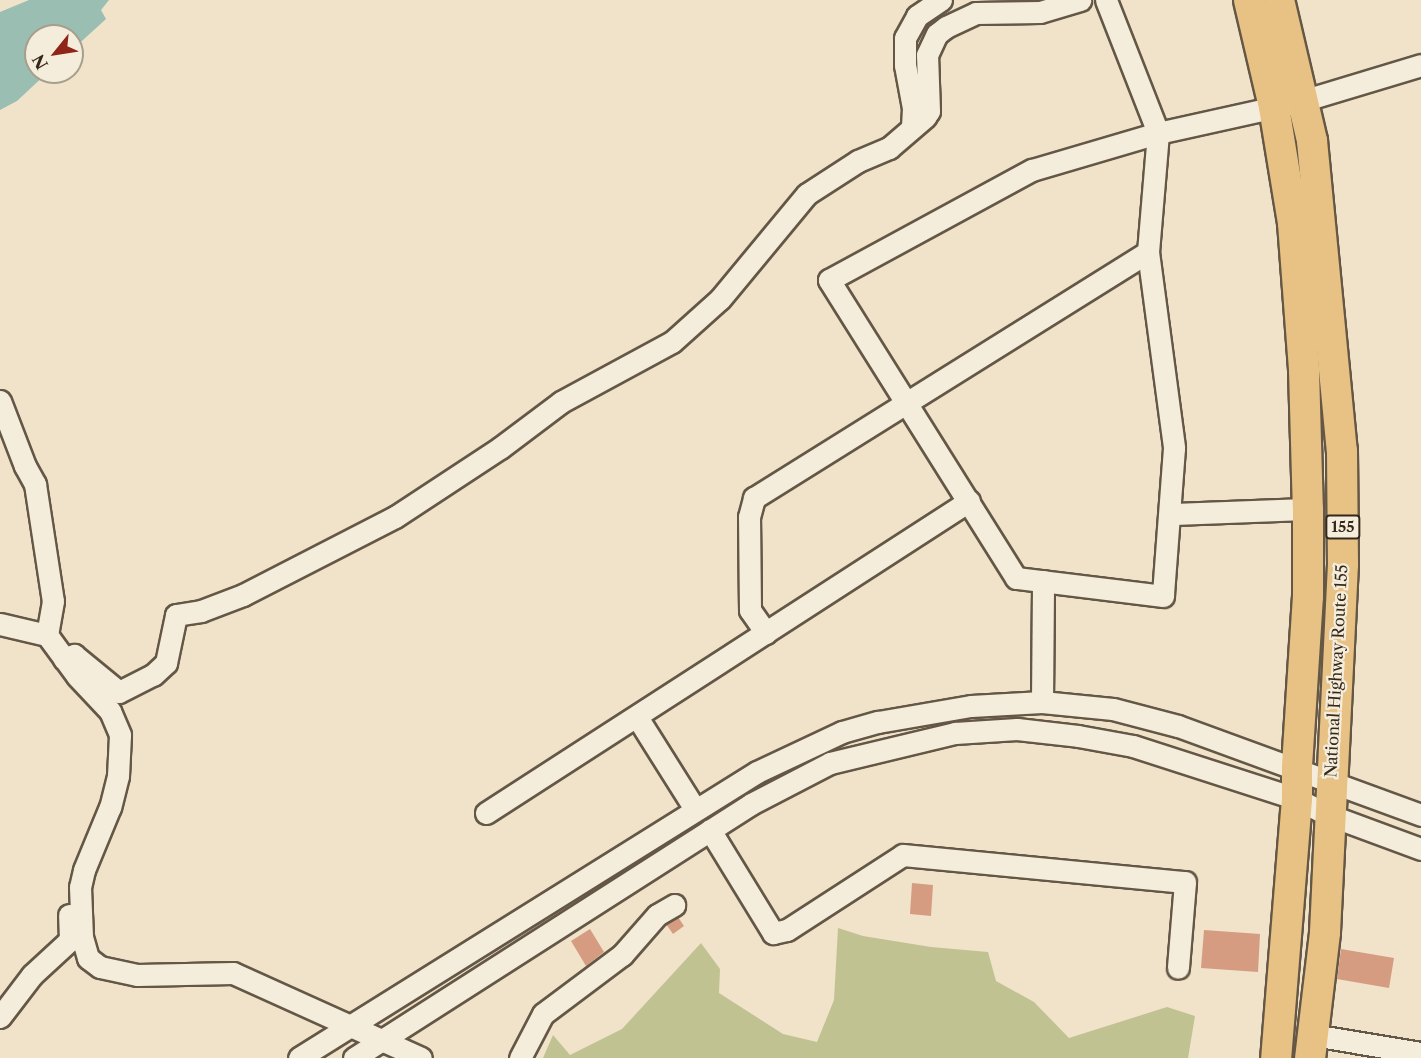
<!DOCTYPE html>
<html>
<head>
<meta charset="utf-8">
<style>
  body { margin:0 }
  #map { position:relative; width:1421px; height:1058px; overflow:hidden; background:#f0e3c9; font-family:"Libre Caslon Text",serif }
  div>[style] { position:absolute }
  .green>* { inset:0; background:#c0c292 }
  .water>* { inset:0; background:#9bbeb3 }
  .building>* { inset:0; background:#d59c81 }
  .roads { filter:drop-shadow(2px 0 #645746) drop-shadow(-2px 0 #645746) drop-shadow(0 2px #645746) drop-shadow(0 -2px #645746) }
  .minor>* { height:21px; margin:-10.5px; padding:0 10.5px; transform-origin:10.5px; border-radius:10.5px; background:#f5eddc }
  .highway>* { height:30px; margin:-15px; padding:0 15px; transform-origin:15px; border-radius:15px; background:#e8c284 }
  span { translate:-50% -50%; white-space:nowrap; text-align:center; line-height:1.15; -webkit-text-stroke:4.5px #f5eddc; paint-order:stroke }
  .shield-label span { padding:2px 4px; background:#f5eddc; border:2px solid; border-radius:4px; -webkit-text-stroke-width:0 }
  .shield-label { font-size:15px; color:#35281a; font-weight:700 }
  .street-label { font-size:16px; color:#35281a }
  .north { position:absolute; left:24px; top:24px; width:60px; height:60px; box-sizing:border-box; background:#f5eddc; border:2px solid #a89e8e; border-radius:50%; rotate:240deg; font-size:16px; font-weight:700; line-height:24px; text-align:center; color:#35281a }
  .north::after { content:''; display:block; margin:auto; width:21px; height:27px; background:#8f2418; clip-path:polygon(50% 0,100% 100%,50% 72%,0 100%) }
</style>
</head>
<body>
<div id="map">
  <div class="green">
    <div style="clip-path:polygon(838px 928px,863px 936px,931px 947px,988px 952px,996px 981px,1034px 1002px,1069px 1038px,1167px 1007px,1195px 1016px,1188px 1058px,543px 1058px,553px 1035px,570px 1055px,622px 1029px,701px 943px,720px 969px,719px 993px,783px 1034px,817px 1042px,834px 1000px)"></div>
  </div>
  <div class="water">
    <div style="clip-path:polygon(29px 0,109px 0,101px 10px,106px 19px,72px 50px,72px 36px,36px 36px,36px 72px,48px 72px,17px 101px,0 110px,0 12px)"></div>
  </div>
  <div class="building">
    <div style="clip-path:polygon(912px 883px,933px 885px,931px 916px,910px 914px)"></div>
    <div style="clip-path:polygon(678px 917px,684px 926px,673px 934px,666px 924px)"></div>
    <div style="clip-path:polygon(590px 929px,604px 952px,586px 966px,571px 941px)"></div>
    <div style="clip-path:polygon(1204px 930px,1260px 934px,1258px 972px,1201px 968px)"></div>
    <div style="clip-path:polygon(1341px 949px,1394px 958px,1389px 988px,1337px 979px)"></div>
  </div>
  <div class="roads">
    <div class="minor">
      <div style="left:1106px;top:0;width:143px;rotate:68.6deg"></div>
      <div style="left:1158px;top:133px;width:119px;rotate:94.8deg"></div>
      <div style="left:1148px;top:252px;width:198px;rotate:82.4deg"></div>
      <div style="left:1174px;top:448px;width:148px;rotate:94.3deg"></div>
      <div style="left:1163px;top:596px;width:148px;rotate:-173deg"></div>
      <div style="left:1016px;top:578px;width:352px;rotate:-122.1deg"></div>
      <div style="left:829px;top:280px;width:231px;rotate:-28.5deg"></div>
      <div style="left:1032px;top:170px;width:131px;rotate:-16.4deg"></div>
      <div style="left:1158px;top:133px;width:148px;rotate:-12.5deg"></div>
      <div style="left:1302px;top:101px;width:124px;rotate:-16.8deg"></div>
      <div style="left:912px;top:127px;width:19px;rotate:-87deg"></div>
      <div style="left:913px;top:108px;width:44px;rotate:-100.5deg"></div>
      <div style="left:905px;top:65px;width:27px;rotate:-90deg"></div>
      <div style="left:905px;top:38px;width:25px;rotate:-61deg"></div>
      <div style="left:917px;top:16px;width:29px;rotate:-34deg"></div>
      <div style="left:0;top:401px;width:70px;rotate:69deg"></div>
      <div style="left:25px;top:466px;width:21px;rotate:61deg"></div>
      <div style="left:35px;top:484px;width:118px;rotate:81.3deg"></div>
      <div style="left:53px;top:601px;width:35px;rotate:100deg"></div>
      <div style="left:1171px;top:514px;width:137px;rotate:-2.1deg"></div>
      <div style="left:0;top:624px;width:48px;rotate:13.2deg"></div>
      <div style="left:47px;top:635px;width:51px;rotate:53.8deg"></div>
      <div style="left:77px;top:676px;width:48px;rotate:46.7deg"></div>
      <div style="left:110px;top:711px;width:26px;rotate:67deg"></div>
      <div style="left:120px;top:735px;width:41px;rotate:92.8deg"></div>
      <div style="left:118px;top:776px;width:32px;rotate:104deg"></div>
      <div style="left:110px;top:807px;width:68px;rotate:112.4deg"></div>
      <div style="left:84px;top:870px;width:17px;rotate:103deg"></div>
      <div style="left:80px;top:887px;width:50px;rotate:87.7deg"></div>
      <div style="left:82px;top:937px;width:22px;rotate:74deg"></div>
      <div style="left:88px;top:958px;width:15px;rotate:37deg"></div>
      <div style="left:100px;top:967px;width:38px;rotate:12deg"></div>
      <div style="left:137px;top:975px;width:96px;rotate:-1.2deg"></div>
      <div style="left:233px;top:973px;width:206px;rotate:24.3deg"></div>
      <div style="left:766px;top:633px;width:28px;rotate:-125deg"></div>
      <div style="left:750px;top:610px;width:93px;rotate:-90.6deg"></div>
      <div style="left:749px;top:517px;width:20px;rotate:-75deg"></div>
      <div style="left:754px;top:498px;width:464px;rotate:-32deg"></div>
      <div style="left:64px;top:659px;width:11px;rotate:-22deg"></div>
      <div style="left:74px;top:655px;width:58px;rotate:39.4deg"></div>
      <div style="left:119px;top:692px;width:38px;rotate:-27deg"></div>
      <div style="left:153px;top:675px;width:18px;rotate:-43deg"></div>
      <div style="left:166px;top:663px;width:49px;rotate:-78.2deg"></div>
      <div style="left:176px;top:615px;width:25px;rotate:-9deg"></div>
      <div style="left:201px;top:611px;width:45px;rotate:-20.9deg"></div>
      <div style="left:243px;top:595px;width:171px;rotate:-27.2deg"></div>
      <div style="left:395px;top:517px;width:126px;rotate:-33.3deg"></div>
      <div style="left:500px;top:448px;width:76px;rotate:-37deg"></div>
      <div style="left:561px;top:402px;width:126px;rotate:-28.4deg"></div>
      <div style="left:672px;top:342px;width:64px;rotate:-41.9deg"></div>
      <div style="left:720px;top:299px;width:136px;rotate:-50.4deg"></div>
      <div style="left:807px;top:194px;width:61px;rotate:-32.9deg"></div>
      <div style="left:858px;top:161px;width:34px;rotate:-23deg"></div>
      <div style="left:889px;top:148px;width:48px;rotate:-40.7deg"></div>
      <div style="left:925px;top:117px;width:7px;rotate:-56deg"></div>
      <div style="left:929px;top:111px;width:56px;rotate:-92deg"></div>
      <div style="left:927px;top:55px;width:23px;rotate:-65deg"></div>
      <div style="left:937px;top:34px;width:11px;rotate:-38deg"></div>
      <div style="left:946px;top:27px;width:33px;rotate:-25deg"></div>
      <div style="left:976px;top:13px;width:64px;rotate:-0.9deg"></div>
      <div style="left:1040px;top:12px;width:42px;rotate:-16.7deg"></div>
      <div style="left:1042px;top:702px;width:121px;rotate:-89.5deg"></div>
      <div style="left:637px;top:717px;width:109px;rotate:57.8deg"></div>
      <div style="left:486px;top:813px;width:575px;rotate:-32.86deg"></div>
      <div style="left:710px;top:830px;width:121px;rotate:58.5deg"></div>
      <div style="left:773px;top:933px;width:14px;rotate:-12deg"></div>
      <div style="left:787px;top:930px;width:138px;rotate:-32.9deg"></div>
      <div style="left:903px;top:855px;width:283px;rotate:5.5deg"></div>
      <div style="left:1185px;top:882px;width:86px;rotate:94.7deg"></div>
      <div style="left:0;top:1017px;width:53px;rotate:-52.7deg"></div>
      <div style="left:32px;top:975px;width:52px;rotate:-42.6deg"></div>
      <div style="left:70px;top:940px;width:25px;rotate:-92deg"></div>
      <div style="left:1313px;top:1035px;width:109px;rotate:9.5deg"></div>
      <div style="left:299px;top:1058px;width:540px;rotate:-31.98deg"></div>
      <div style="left:757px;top:772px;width:94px;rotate:-25.2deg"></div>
      <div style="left:842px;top:732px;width:37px;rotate:-16deg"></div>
      <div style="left:878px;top:722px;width:94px;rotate:-9.8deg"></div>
      <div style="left:971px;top:706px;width:71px;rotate:-3.2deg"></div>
      <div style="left:1042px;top:702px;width:71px;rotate:5.6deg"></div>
      <div style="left:1113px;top:709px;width:67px;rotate:14.7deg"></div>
      <div style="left:1178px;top:726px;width:259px;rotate:20.1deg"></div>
      <div style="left:354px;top:1058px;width:471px;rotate:-32.6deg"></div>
      <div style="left:751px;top:804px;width:89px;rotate:-27.4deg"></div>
      <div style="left:830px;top:763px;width:129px;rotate:-13.5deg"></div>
      <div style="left:955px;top:733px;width:62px;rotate:-3.7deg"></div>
      <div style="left:1017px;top:729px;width:61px;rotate:6.5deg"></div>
      <div style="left:1078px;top:736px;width:56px;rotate:10.3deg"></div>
      <div style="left:1133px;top:746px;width:172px;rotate:17.9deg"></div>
      <div style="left:1297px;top:799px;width:36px;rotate:27deg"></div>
      <div style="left:1329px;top:815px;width:98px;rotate:20.3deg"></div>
      <div style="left:520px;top:1058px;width:50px;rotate:-62.4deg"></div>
      <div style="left:543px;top:1014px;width:99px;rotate:-36.8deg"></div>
      <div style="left:622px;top:955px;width:53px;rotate:-48.8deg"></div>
      <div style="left:657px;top:915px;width:20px;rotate:-30deg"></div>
    </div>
    <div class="highway">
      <div style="left:1249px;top:0;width:110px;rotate:76.8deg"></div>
      <div style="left:1274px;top:107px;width:118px;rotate:80.7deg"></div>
      <div style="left:1293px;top:223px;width:147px;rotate:85.7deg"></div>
      <div style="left:1304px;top:370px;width:139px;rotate:88.4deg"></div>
      <div style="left:1308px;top:509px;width:87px;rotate:90deg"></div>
      <div style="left:1308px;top:596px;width:172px;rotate:93.7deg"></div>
      <div style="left:1297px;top:768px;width:31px;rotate:90deg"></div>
      <div style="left:1297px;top:799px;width:260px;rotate:94.6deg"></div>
      <div style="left:1279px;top:0;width:145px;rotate:76.8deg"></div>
      <div style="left:1312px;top:141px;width:311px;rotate:84.5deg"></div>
      <div style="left:1342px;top:451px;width:113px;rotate:89.5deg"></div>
      <div style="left:1343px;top:564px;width:369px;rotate:92.8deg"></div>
      <div style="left:1325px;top:933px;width:126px;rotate:96.8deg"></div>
    </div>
  </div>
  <div class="shield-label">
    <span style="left:1343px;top:527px">155</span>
  </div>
  <div class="street-label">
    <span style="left:1336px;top:671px;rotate:-87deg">National Highway Route 155</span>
  </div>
  <div class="north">N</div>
</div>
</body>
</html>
